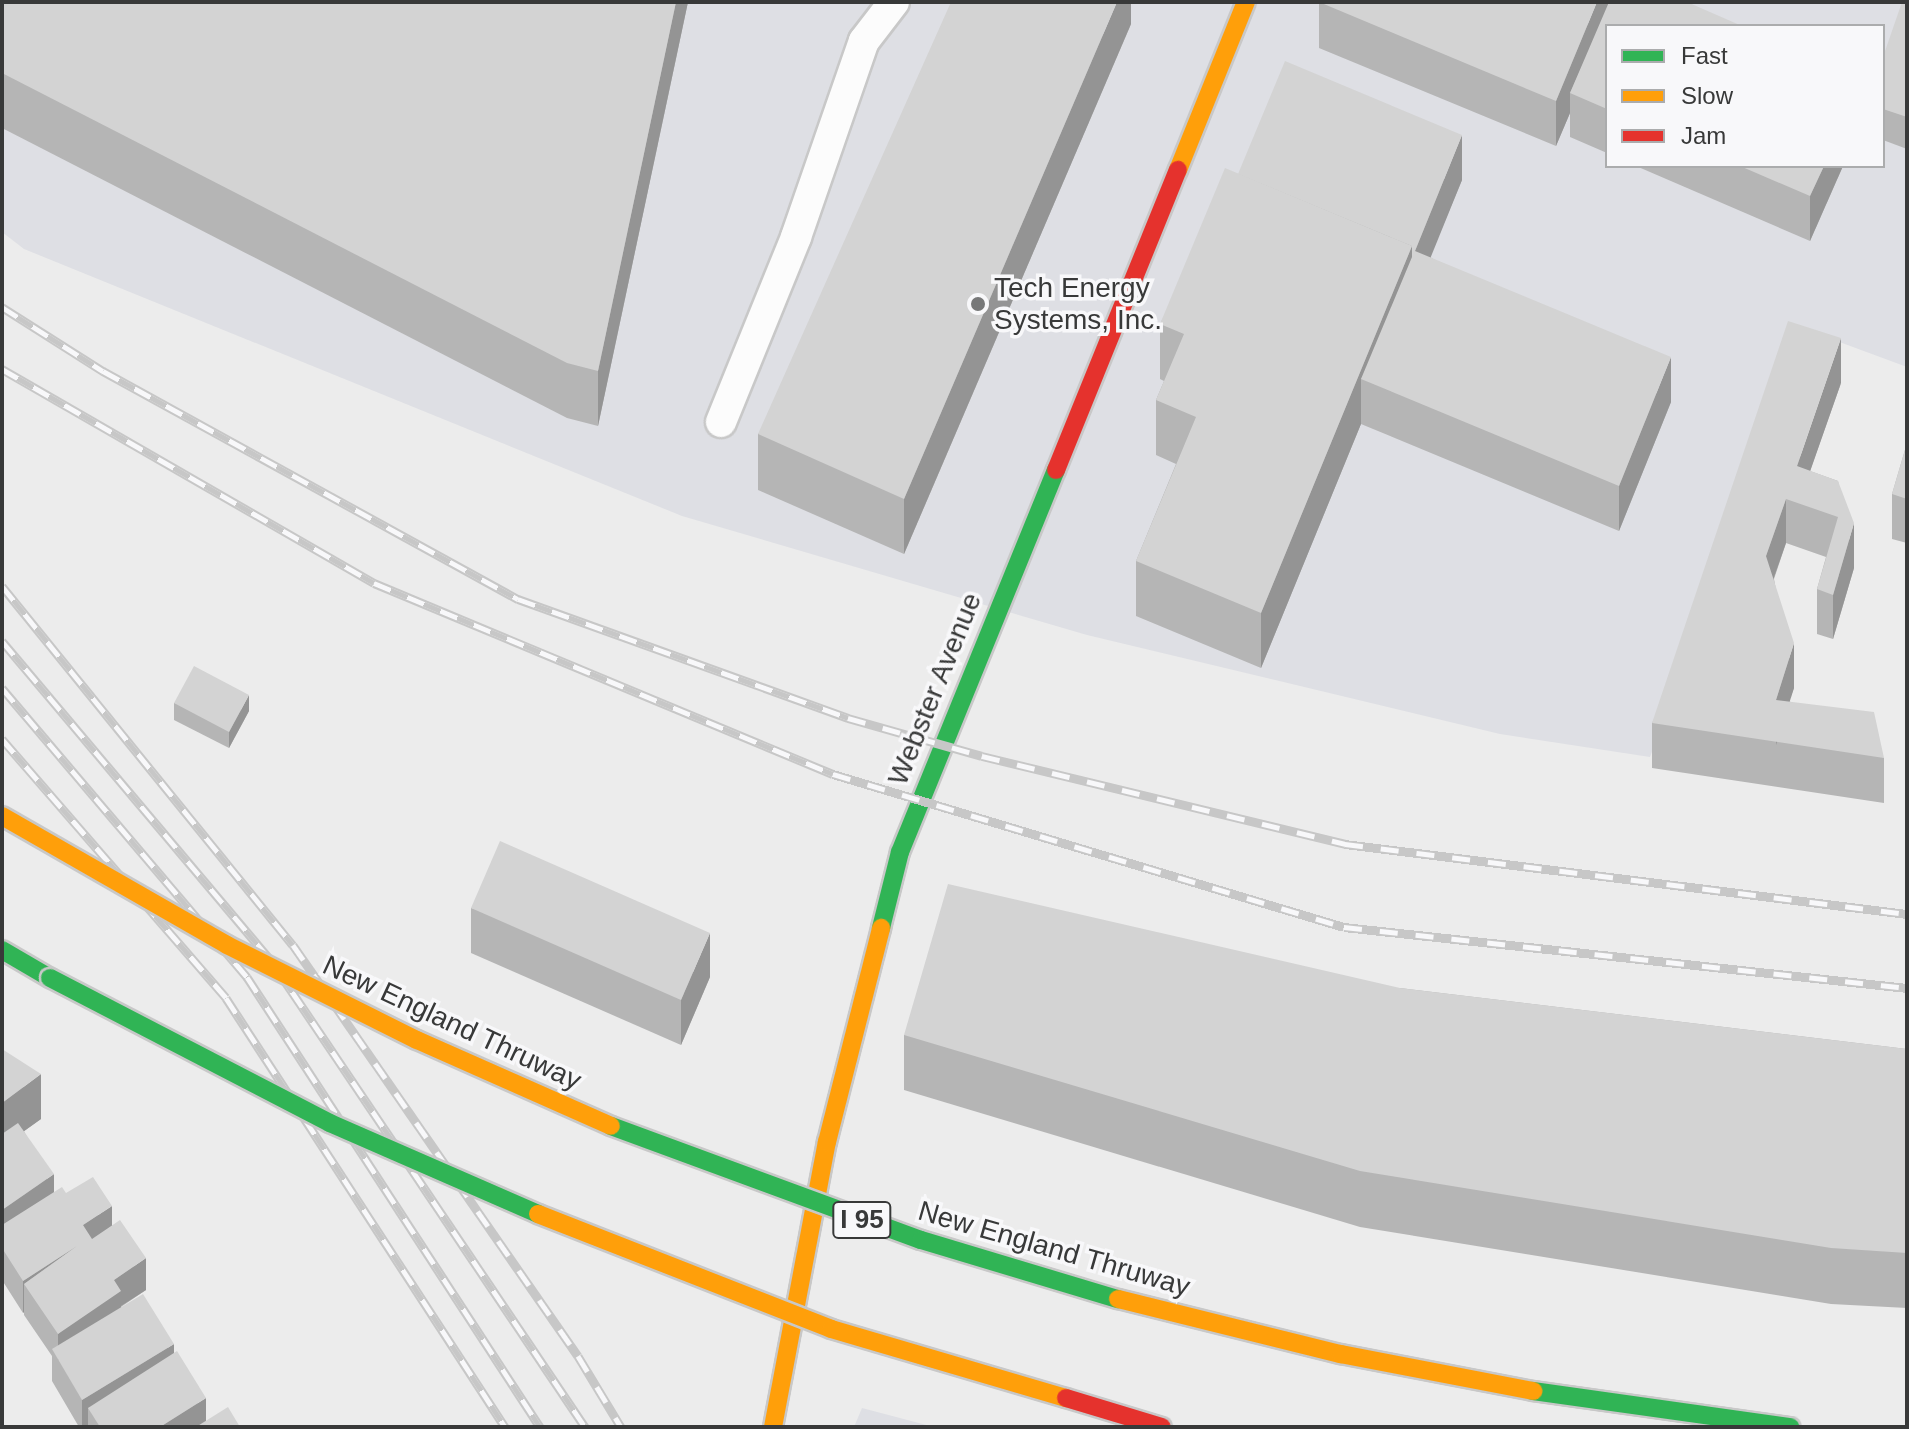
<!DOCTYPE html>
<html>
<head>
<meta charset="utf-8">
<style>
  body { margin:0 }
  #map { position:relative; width:1909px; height:1429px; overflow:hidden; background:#ececec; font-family:Helvetica,sans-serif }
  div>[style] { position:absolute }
  .built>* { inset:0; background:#dedfe4 }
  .roads { filter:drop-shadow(2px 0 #c8c8c8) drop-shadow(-2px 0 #c8c8c8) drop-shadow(0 2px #c8c8c8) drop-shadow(0 -2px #c8c8c8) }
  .lane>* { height:30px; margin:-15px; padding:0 15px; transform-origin:15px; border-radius:15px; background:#fcfcfc }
  .fast>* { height:18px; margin:-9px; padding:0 9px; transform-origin:9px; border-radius:9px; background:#30b455 }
  .slow>* { height:18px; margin:-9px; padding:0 9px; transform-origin:9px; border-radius:9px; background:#ff9f0a }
  .jam>* { height:18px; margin:-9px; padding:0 9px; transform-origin:9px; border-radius:9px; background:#e5322d }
  .rail>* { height:9px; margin-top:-4.5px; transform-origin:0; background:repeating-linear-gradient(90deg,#f8f8fa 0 18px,#c7c7c7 0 36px); box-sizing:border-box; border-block:2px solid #c7c7c7 }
  .bridges { filter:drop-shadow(2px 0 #c8c8c8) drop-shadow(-2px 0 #c8c8c8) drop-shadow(0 2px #c8c8c8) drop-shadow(0 -2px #c8c8c8) }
  .fast-bridge>* { height:18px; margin:-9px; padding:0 9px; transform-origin:9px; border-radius:9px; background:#30b455 }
  .slow-bridge>* { height:18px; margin:-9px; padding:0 9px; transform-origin:9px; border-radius:9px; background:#ff9f0a }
  .jam-bridge>* { height:18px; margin:-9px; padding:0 9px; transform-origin:9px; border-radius:9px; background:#e5322d }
  .wall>* { inset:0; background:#b5b5b5 }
  .shaded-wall>* { inset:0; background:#949494 }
  .building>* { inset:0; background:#d3d3d3 }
  .dots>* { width:22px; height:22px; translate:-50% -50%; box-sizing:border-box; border:4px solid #f8f8fa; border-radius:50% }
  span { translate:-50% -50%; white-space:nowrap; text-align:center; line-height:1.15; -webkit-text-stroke:7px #f8f8fa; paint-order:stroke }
  .shield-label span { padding:2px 6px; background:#f8f8fa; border:2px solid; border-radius:6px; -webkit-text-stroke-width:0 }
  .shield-label { font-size:26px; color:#383939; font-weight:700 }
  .poi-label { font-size:28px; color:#383939 }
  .left { translate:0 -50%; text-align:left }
  .street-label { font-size:28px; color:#383939 }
  .frame { position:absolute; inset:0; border:4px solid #383939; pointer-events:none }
  .legend { position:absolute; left:1605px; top:24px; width:280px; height:144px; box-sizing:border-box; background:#f8f8fa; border:2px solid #abacad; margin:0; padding:10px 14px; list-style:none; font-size:24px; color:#383939 }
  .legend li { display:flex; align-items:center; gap:16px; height:40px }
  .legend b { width:40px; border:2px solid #abacad }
</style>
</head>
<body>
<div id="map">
  <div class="built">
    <div style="clip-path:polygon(evenodd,2px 2px,1907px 2px,1907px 367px,1807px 330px,1650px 757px,1500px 734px,1087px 635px,682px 516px,24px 249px,2px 232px,2px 2px,1607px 26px,1883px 26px,1883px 166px,1607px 166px,1607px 26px)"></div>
    <div style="clip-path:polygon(862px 1408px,934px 1427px,854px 1427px)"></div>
  </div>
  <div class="roads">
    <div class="lane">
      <div style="left:721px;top:422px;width:200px;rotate:-67.9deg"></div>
      <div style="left:796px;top:237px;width:207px;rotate:-70.9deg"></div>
      <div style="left:864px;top:41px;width:49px;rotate:-52.4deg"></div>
    </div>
    <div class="fast">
      <div style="left:881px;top:928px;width:78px;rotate:-76deg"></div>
      <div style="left:900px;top:852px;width:413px;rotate:-67.8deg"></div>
      <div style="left:2px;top:950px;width:56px;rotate:30.3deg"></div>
    </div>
    <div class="slow">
      <div style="left:1178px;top:170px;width:181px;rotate:-68deg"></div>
      <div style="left:773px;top:1427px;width:290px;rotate:-79.3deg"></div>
      <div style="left:827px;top:1142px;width:221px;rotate:-75.8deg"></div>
    </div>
    <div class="jam">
      <div style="left:1056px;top:470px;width:324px;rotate:-67.9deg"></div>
    </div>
  </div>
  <div class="rail">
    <div style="left:2px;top:307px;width:120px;rotate:32.4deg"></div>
    <div style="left:103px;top:371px;width:474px;rotate:28.8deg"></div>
    <div style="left:518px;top:599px;width:351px;rotate:19.8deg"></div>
    <div style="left:848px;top:718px;width:139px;rotate:15.8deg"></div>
    <div style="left:982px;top:756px;width:374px;rotate:13.6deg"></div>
    <div style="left:1345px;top:844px;width:566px;rotate:7.1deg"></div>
    <div style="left:2px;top:369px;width:429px;rotate:29.9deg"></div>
    <div style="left:374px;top:583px;width:497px;rotate:22.6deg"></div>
    <div style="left:833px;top:774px;width:533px;rotate:16.67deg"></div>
    <div style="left:1344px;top:927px;width:566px;rotate:6.18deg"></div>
    <div style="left:2px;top:586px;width:462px;rotate:51deg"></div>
    <div style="left:293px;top:945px;width:500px;rotate:55.26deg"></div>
    <div style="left:578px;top:1356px;width:83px;rotate:58.8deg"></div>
    <div style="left:2px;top:641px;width:419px;rotate:49.9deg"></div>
    <div style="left:272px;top:962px;width:561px;rotate:56.05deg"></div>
    <div style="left:2px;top:688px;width:379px;rotate:49.7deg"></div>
    <div style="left:247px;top:977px;width:537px;rotate:56.93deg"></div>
    <div style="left:2px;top:739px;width:342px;rotate:49.1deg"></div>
    <div style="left:226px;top:998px;width:512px;rotate:56.96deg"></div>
  </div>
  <div class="bridges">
    <div class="fast-bridge">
      <div style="left:50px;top:978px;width:315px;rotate:27.4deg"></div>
      <div style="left:330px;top:1123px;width:227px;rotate:23.6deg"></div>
      <div style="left:611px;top:1126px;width:330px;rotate:20.2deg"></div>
      <div style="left:921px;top:1240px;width:206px;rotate:16.7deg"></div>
      <div style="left:1533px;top:1391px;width:260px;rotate:8deg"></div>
    </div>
    <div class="slow-bridge">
      <div style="left:2px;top:816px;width:259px;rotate:29.8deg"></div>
      <div style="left:227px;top:945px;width:212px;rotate:26.6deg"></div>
      <div style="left:417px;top:1040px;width:212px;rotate:23.9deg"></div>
      <div style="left:538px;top:1214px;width:315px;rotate:21.4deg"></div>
      <div style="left:831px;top:1329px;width:245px;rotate:16.4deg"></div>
      <div style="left:1118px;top:1299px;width:230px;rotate:13.9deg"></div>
      <div style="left:1341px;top:1354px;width:196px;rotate:10.9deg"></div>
    </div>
    <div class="jam-bridge">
      <div style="left:1066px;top:1398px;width:100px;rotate:16.8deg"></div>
    </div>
  </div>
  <div class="wall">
    <div style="clip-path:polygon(2px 2px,688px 2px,598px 426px,567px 418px,2px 128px)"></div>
    <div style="clip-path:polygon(1131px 2px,1131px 24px,904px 554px,758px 490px,758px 434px)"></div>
    <div style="clip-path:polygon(1319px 2px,1607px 26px,1607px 153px,1570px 137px,1570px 113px,1556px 146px,1319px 48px)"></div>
    <div style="clip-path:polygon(1907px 2px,1907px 149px,1883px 140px,1883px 57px)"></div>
    <div style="clip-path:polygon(1636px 166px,1843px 166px,1810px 241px)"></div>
    <div style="clip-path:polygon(1238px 174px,1462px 180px,1430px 257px,1671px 402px,1619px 531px,1361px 424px,1261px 668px,1136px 616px,1136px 561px,1176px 464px,1156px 455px,1156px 400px,1164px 381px,1160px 379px,1160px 324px)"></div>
    <div style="clip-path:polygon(1841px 383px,1810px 471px,1838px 481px,1854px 568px,1833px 639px,1817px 634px,1817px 589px,1826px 557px,1786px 543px,1774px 579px,1794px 688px,1789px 701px,1884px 758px,1884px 803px,1652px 768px,1652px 723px)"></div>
    <div style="clip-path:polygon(1907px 443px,1907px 543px,1892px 539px,1892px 494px)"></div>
    <div style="clip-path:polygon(174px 703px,249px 711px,229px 748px,174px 720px)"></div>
    <div style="clip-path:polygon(471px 908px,710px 977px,681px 1045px,471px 953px)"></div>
    <div style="clip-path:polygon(1400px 988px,1907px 1049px,1907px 1308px,1831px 1304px,1360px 1227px,904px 1090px,904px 1035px)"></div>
    <div style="clip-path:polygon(2px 1049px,41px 1119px,24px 1131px,54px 1193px,66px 1193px,112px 1225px,146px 1290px,121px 1307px,174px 1353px,206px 1421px,240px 1427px,79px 1427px,52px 1381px,52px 1356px,24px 1315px,24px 1312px,23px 1313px,2px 1280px)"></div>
  </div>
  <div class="shaded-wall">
    <div style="clip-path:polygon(676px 2px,688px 2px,598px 426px,598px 371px)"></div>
    <div style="clip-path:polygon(1117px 2px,1131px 2px,1131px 24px,904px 554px,904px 499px)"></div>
    <div style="clip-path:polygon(1597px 2px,1611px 2px,1570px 93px,1570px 113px,1556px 146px,1556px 101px)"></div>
    <div style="clip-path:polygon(1462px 135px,1462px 180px,1415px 296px,1415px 251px)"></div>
    <div style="clip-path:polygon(1824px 166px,1843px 166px,1810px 241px,1810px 196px)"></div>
    <div style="clip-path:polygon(1412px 246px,1412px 302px,1361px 379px,1361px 424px,1261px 668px,1261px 613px)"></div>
    <div style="clip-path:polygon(1841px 338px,1841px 383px,1799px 503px,1797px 466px)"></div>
    <div style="clip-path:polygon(1671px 357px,1671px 402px,1619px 531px,1619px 486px)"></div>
    <div style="clip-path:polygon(1786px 499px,1786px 543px,1766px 600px,1766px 556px)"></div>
    <div style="clip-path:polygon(1854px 523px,1854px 568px,1833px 639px,1833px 595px)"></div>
    <div style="clip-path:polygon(1794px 643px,1794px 688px,1776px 745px,1776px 700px)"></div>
    <div style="clip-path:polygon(249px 695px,249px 711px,229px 748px,229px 732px)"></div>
    <div style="clip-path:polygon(710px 933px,710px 977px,681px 1045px,681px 1000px)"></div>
    <div style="clip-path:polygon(41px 1074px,41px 1119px,2px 1147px,2px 1103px)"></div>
    <div style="clip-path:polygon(54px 1174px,54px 1206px,2px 1242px,2px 1210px)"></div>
    <div style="clip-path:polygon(112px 1206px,112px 1238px,83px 1257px,83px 1225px)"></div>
    <div style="clip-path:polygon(77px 1246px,24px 1284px,24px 1312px,23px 1313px,23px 1281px)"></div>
    <div style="clip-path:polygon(146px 1258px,146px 1290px,121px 1306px,121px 1323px,58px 1360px,58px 1334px,114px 1280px)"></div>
    <div style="clip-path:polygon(174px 1344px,174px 1376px,88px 1408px,88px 1427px,82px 1427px,82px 1400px)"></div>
    <div style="clip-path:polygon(206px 1398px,206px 1427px,160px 1427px)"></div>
  </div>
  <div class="building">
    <div style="clip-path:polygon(2px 2px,676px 2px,598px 371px,567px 363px,2px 73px)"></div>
    <div style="clip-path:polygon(951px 2px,1117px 2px,904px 499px,758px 434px)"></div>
    <div style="clip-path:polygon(1319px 2px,1597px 2px,1556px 101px)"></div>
    <div style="clip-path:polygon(1609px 2px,1687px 2px,1742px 26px,1607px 26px,1607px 109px,1570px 93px)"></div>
    <div style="clip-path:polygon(1902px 2px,1907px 2px,1907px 117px,1883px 109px,1883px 57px)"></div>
    <div style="clip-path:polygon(1285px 61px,1462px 135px,1415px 251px,1671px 357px,1619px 486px,1361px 379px,1412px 257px,1412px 246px,1238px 174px)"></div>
    <div style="clip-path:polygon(1740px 166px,1824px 166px,1810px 196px)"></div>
    <div style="clip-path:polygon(1225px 168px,1412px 246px,1261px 613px,1136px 561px,1196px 417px,1156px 400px,1184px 334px,1160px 324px)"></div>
    <div style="clip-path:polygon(1788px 321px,1841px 338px,1797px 466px,1838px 481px,1854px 523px,1833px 595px,1817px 589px,1838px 517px,1786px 499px,1766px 556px,1794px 643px,1776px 700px,1874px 712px,1884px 758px,1652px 723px)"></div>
    <div style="clip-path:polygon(1907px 443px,1907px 499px,1892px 494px)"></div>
    <div style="clip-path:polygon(194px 666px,249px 695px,229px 732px,174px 703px)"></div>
    <div style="clip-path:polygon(500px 841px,710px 933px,681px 1000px,471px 908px)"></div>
    <div style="clip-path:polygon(948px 884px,1400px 988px,1907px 1049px,1907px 1253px,1831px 1248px,1360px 1171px,904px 1035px)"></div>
    <div style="clip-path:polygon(2px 1049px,41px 1074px,2px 1103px)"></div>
    <div style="clip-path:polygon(18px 1123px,54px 1174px,2px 1210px,2px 1134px)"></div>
    <div style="clip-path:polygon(93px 1177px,112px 1206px,83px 1225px,92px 1239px,120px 1220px,146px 1258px,114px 1280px,121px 1291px,58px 1334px,24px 1284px,77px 1246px,23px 1281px,2px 1248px,2px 1225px,62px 1187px,66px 1193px)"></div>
    <div style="clip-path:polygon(143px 1294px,174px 1344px,82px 1400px,52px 1349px)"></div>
    <div style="clip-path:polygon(177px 1351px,206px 1398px,160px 1427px,100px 1427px,88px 1408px)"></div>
    <div style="clip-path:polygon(228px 1407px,240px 1427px,196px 1427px)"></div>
  </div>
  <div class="dots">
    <div style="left:978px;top:304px;background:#777878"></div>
  </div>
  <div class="shield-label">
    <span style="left:862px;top:1220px">I 95</span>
  </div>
  <div class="poi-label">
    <span class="left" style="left:994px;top:304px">Tech Energy<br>Systems, Inc.</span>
  </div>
  <div class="street-label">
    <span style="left:935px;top:689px;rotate:-68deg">Webster Avenue</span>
    <span style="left:452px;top:1023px;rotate:25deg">New England Thruway</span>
    <span style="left:1054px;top:1249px;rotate:16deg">New England Thruway</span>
  </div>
  <div class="frame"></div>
  <ul class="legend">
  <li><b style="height:10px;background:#30b455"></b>Fast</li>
  <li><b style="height:10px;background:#ff9f0a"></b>Slow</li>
  <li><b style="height:10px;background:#e5322d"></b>Jam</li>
  </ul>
</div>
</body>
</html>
